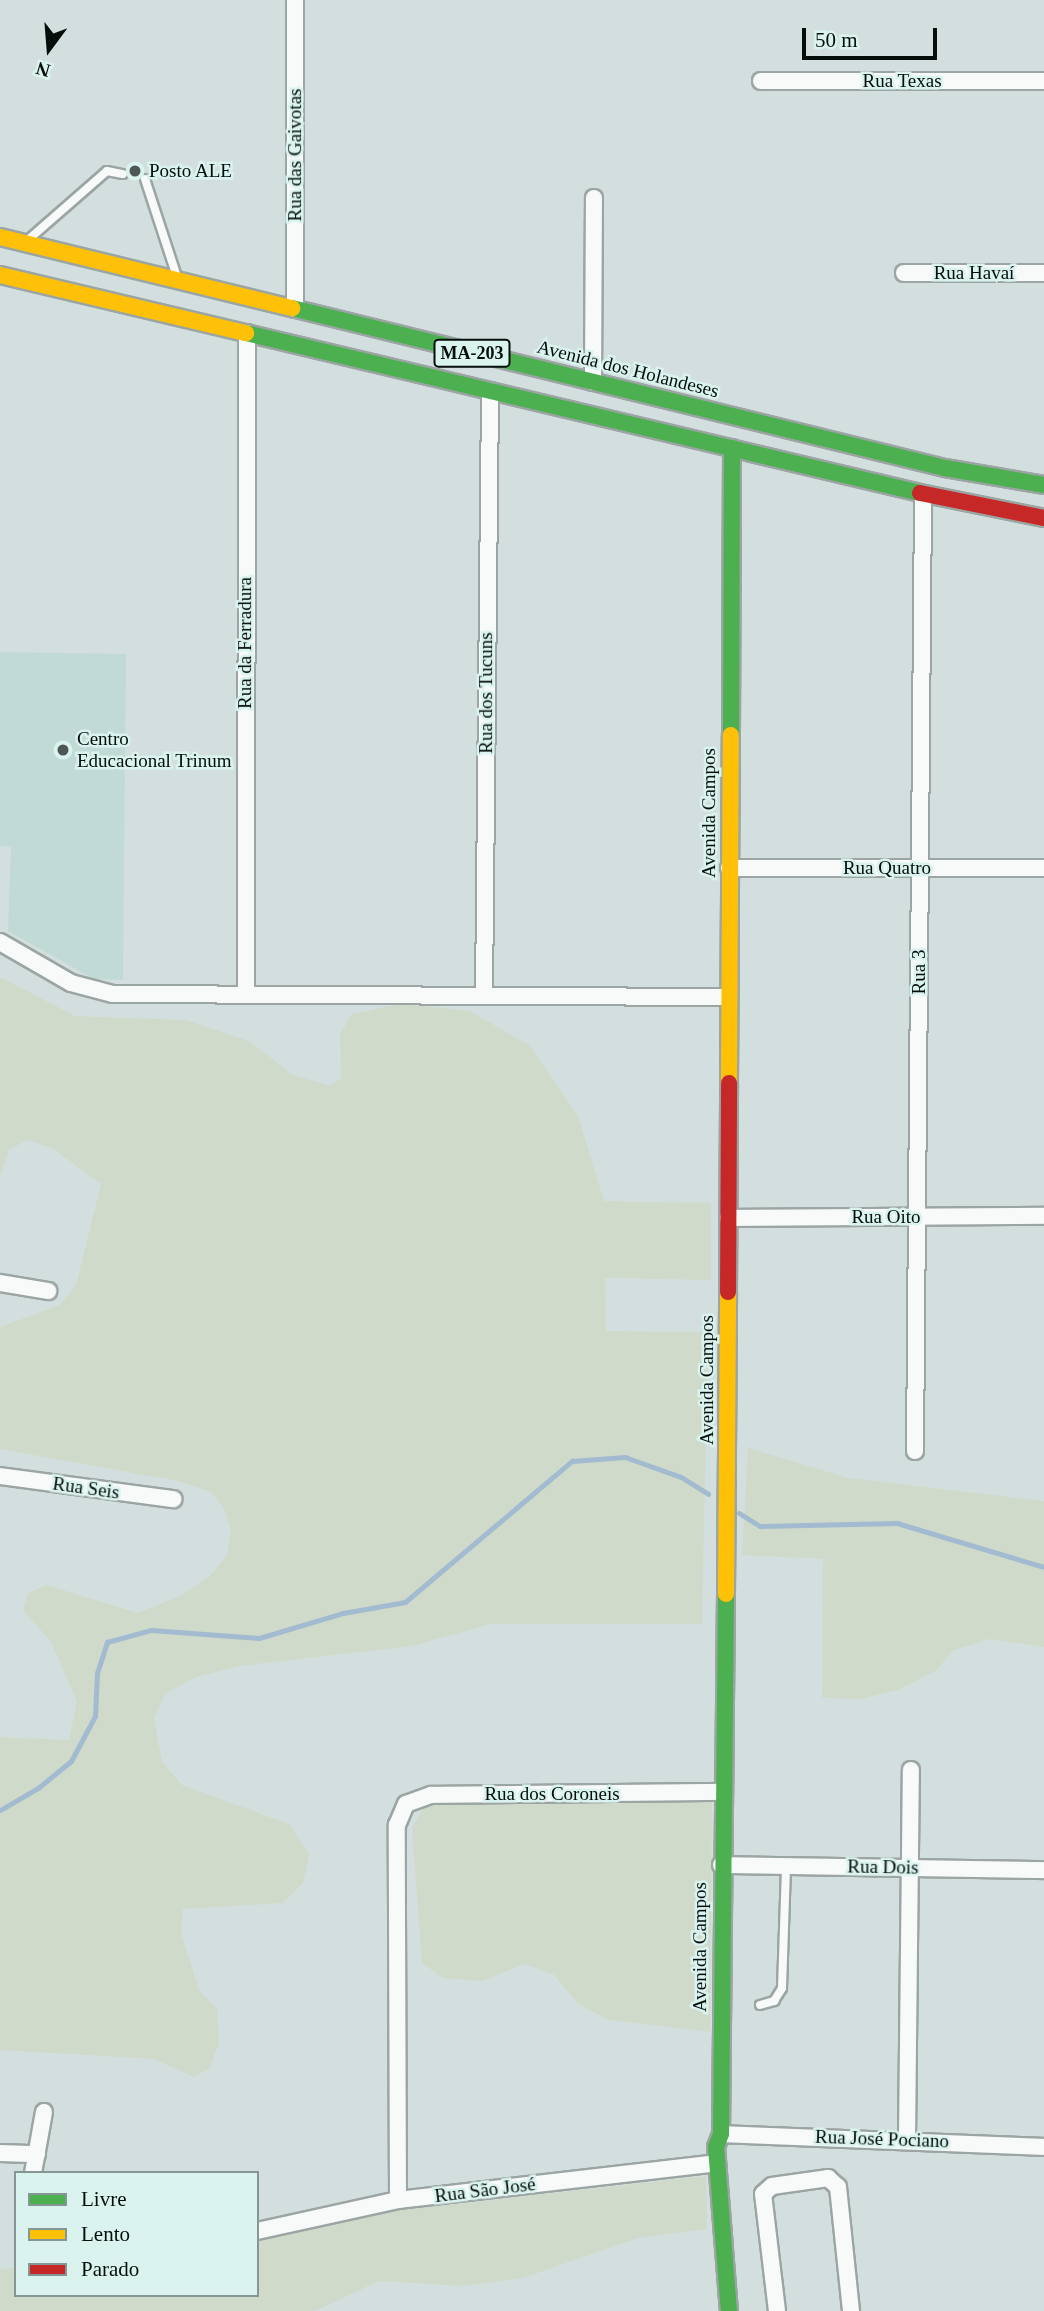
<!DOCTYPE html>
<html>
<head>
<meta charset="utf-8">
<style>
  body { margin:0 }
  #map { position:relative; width:1044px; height:2311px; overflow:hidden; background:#d3dfde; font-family:Georgia,serif }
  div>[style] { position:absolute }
  .built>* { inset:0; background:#c2dad6 }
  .green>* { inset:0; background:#d0daca }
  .stream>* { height:5px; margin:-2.5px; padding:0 2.5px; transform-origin:2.5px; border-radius:2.5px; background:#a2bbd0 }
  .roads { filter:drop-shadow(2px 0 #9ba5a3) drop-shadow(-2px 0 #9ba5a3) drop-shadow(0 2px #9ba5a3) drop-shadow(0 -2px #9ba5a3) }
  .lane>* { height:8px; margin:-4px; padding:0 4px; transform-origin:4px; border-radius:4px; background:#f8fafa }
  .street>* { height:16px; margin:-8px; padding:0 8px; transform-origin:8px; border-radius:8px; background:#f8fafa }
  .fast>* { height:16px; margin:-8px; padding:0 8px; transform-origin:8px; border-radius:8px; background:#4caf50 }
  .slow>* { height:16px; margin:-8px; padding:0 8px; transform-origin:8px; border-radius:8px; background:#ffc107 }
  .jam>* { height:16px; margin:-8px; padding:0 8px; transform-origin:8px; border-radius:8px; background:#c62828 }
  .dots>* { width:19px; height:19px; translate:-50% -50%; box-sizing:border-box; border:4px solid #daf3ef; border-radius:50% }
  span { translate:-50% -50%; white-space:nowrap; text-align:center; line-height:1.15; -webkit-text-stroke:5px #daf3ef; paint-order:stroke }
  .shield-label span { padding:2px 5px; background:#daf3ef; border:2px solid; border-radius:5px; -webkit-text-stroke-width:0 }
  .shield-label { font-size:18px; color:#060e0c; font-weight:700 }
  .street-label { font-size:19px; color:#060e0c }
  .poi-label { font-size:19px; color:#060e0c }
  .left { translate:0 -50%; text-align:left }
  .legend { position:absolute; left:14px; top:2171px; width:245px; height:126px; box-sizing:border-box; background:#daf3ef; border:2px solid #859794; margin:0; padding:9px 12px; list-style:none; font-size:21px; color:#060e0c }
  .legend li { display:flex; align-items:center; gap:14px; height:35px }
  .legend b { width:35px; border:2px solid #859794 }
  .north { position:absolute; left:14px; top:14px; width:70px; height:70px; -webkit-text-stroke:5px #daf3ef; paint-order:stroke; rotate:196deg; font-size:19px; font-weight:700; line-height:28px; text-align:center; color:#060e0c }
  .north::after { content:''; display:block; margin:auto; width:24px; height:32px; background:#060e0c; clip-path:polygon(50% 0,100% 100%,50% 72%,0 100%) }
  .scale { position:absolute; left:802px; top:28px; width:135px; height:32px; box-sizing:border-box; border:4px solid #060e0c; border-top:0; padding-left:9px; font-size:21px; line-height:24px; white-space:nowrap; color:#060e0c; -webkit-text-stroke:5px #daf3ef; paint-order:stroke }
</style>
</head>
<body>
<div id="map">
  <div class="built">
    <div style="clip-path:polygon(0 652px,126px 654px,123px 980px,94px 979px,8px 931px,11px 847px,0 846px)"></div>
  </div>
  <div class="green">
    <div style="clip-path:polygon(0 977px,75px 1016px,186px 1020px,249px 1041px,293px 1075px,330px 1086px,341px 1078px,340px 1034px,352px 1014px,400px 1004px,470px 1011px,530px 1046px,578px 1116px,604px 1201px,711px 1203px,711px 1280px,605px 1278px,606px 1331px,708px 1332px,702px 1624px,490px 1624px,412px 1646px,240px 1666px,196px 1677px,165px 1694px,154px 1719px,162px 1762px,182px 1785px,289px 1824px,309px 1854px,303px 1883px,283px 1903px,183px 1909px,181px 1932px,199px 1990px,217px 2009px,219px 2043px,209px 2069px,193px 2077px,155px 2059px,0 2050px,0 1737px,69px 1740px,77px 1701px,51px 1642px,23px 1610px,28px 1593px,46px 1585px,138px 1613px,180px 1596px,210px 1576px,227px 1555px,231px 1530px,224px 1508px,211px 1492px,178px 1481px,0 1449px,0 1327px,60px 1305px,76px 1285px,101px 1184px,52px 1148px,27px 1140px,9px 1150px,0 1177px)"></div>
    <div style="clip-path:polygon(748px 1448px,849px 1478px,1044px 1501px,1044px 1647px,990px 1639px,952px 1651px,937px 1670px,898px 1690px,860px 1699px,822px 1698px,823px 1559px,742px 1555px)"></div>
    <div style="clip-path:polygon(429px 1799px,712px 1800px,710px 2032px,609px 2020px,578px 2004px,554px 1975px,525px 1964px,482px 1981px,443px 1978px,422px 1963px,412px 1828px)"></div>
    <div style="clip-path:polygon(706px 2176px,707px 2229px,638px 2238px,523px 2278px,463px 2286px,379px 2281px,315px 2311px,0 2311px,0 2269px,16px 2268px,16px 2295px,257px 2295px,257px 2240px,385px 2212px)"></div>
  </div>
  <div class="stream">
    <div style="left:739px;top:1513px;width:25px;rotate:32deg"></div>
    <div style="left:760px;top:1526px;width:137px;rotate:-1.3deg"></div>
    <div style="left:897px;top:1523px;width:153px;rotate:16.7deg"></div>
    <div style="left:0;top:1810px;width:44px;rotate:-30.1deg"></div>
    <div style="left:38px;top:1788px;width:43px;rotate:-39.3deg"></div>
    <div style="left:71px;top:1761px;width:51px;rotate:-61.9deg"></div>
    <div style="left:95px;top:1716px;width:43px;rotate:-87.3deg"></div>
    <div style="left:97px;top:1673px;width:33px;rotate:-72deg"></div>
    <div style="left:107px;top:1642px;width:46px;rotate:-15.3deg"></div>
    <div style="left:151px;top:1630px;width:108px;rotate:4.2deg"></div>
    <div style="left:259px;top:1638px;width:88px;rotate:-16.6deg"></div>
    <div style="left:343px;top:1613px;width:63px;rotate:-10.1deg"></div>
    <div style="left:405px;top:1602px;width:219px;rotate:-40.2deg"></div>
    <div style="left:572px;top:1461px;width:53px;rotate:-4.3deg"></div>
    <div style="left:625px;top:1457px;width:59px;rotate:19.7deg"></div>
    <div style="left:681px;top:1477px;width:32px;rotate:32deg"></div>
  </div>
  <div class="roads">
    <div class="lane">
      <div style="left:145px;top:179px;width:100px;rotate:71.9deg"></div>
      <div style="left:29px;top:239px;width:103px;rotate:-41.1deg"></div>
      <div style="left:107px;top:171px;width:16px;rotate:11deg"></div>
      <div style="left:760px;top:2005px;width:15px;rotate:-16deg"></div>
      <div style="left:774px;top:2001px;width:15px;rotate:-58deg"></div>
      <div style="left:782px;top:1988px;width:122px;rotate:-88.1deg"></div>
    </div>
    <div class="street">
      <div style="left:295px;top:0;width:309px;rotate:90deg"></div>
      <div style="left:761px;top:81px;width:283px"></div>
      <div style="left:904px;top:273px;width:140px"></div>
      <div style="left:593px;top:382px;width:184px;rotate:-89.7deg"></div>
      <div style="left:729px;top:868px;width:315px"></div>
      <div style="left:0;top:942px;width:82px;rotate:30deg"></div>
      <div style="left:71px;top:983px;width:43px;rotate:14.7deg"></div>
      <div style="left:113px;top:994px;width:616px;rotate:0.28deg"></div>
      <div style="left:246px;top:994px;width:661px;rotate:-89.91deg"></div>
      <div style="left:484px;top:996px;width:605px;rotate:-89.43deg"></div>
      <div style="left:728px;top:1218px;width:316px;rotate:-0.4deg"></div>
      <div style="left:0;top:1283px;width:49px;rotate:9.5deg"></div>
      <div style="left:915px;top:1451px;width:957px;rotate:-89.52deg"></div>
      <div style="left:0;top:1476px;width:175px;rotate:7.6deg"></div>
      <div style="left:721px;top:1865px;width:323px;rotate:0.9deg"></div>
      <div style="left:721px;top:2134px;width:323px;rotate:2.3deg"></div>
      <div style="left:907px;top:2139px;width:369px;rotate:-89.4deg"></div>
      <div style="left:0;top:2153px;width:37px;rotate:2deg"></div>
      <div style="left:33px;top:2173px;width:62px;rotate:-79.8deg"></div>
      <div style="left:398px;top:2200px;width:375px;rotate:-90.2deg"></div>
      <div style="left:397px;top:1825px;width:23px;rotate:-67deg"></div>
      <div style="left:406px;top:1804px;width:27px;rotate:-20deg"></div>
      <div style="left:431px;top:1795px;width:292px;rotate:-0.6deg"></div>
      <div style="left:257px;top:2231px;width:144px;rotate:-12.4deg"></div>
      <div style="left:398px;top:2200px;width:320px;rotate:-6.6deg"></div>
      <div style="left:777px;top:2311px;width:118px;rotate:-96.8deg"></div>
      <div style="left:763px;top:2194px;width:12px;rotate:-42deg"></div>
      <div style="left:772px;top:2186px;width:57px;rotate:-8.1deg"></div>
      <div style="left:828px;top:2178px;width:13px;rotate:42deg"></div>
      <div style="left:838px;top:2187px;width:125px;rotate:84deg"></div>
    </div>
    <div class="fast">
      <div style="left:292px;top:308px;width:672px;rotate:13.77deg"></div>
      <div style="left:945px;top:468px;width:100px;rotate:9.7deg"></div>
      <div style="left:246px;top:333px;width:693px;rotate:13.35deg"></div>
      <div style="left:731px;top:735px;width:287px;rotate:-89.8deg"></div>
      <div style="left:726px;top:1594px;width:540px;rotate:90.53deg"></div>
      <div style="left:721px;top:2134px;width:14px;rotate:111deg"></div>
      <div style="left:716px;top:2147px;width:165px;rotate:85.5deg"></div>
    </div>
    <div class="slow">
      <div style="left:0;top:237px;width:301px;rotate:13.7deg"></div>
      <div style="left:0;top:275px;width:253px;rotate:13.3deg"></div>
      <div style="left:729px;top:1083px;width:348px;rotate:-89.7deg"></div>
      <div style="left:726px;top:1594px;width:302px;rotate:-89.6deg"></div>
    </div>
    <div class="jam">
      <div style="left:920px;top:493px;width:126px;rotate:11.4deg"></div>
      <div style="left:728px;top:1292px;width:209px;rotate:-89.7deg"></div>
    </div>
  </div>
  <div class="dots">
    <div style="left:135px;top:171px;background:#4e5756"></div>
    <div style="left:63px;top:750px;background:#4e5756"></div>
  </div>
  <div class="shield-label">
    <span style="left:472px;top:353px">MA-203</span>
  </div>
  <div class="street-label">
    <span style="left:902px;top:81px">Rua Texas</span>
    <span style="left:295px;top:155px;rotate:-90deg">Rua das Gaivotas</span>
    <span style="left:974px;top:273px">Rua Havaí</span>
    <span style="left:628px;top:369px;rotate:14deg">Avenida dos Holandeses</span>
    <span style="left:245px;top:643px;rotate:-90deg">Rua da Ferradura</span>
    <span style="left:486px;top:693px;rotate:-90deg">Rua dos Tucuns</span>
    <span style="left:709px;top:813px;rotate:-90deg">Avenida Campos</span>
    <span style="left:887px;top:868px">Rua Quatro</span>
    <span style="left:919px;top:972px;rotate:-90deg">Rua 3</span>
    <span style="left:886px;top:1217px">Rua Oito</span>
    <span style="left:707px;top:1380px;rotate:-90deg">Avenida Campos</span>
    <span style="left:86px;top:1488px;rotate:8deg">Rua Seis</span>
    <span style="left:552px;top:1794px">Rua dos Coroneis</span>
    <span style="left:883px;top:1867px;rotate:1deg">Rua Dois</span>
    <span style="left:700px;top:1947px;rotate:-90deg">Avenida Campos</span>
    <span style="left:882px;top:2139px;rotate:2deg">Rua José Pociano</span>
    <span style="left:485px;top:2190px;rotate:-7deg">Rua São José</span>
  </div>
  <div class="poi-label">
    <span class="left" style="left:149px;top:171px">Posto ALE</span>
    <span class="left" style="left:77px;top:750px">Centro<br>Educacional Trinum</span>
  </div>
  <ul class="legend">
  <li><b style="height:9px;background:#4caf50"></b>Livre</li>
  <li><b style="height:9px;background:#ffc107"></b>Lento</li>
  <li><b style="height:9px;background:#c62828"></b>Parado</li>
  </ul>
  <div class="north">N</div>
  <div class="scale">50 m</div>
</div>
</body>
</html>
